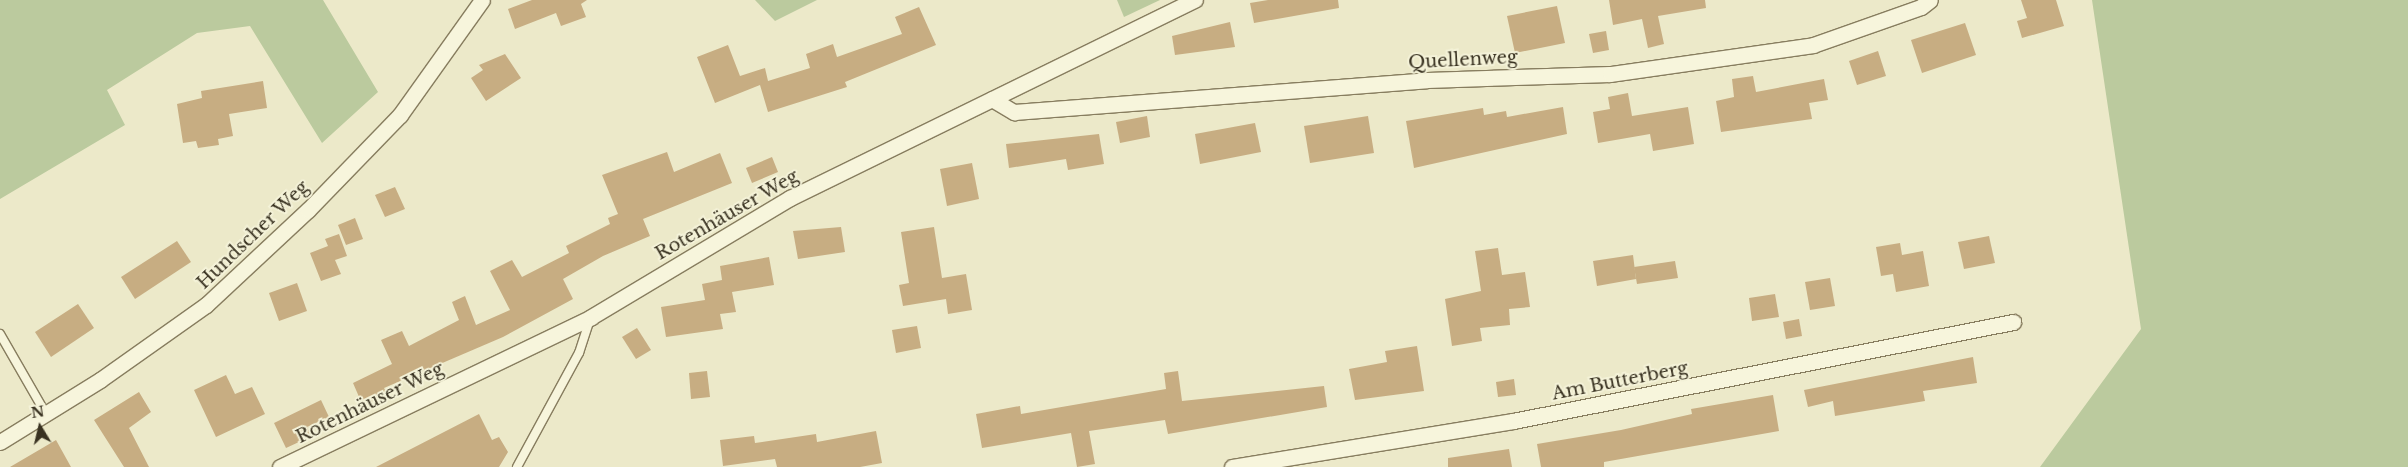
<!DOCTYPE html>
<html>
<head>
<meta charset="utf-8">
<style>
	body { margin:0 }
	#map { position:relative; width:2408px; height:467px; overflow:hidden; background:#ece9c9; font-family:"Libre Baskerville",serif }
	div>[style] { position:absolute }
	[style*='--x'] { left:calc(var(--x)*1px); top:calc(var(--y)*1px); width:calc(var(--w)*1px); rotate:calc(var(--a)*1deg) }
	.green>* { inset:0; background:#bbca9e }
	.building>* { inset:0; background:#c7ad82 }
	.roads { filter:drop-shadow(1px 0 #877d5f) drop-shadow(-1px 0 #877d5f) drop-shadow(0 1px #877d5f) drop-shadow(0 -1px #877d5f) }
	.service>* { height:8px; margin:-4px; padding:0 4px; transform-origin:4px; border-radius:4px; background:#f7f5dc }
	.minor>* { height:15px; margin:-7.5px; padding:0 7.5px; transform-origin:7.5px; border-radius:7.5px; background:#f7f5dc }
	span { translate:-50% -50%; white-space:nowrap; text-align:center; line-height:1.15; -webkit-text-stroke:4px #f4f2d8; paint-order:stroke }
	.street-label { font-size:18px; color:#393221 }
	.north { position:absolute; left:15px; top:402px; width:50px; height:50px; -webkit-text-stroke:4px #f4f2d8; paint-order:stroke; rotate:351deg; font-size:14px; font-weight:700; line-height:20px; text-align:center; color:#393221 }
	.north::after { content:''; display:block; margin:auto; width:18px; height:22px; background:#393221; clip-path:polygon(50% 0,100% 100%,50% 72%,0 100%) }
</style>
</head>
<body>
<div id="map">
	<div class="green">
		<i style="clip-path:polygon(0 0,323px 0,378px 92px,322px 143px,250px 26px,197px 33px,107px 90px,125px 125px,0 199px)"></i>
		<i style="clip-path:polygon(755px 0,817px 0,775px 21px)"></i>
		<i style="clip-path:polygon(1117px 0,1160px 0,1124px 17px)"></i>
		<i style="clip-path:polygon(2092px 0,2408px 0,2408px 467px,2040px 467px,2141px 329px)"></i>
	</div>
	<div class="building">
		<i style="clip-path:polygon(532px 0,587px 0,581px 4px,586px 17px,561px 26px,556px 13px,515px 29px,508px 9px)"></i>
		<i style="clip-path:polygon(1268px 0,1338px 0,1339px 8px,1254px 23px,1250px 3px)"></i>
		<i style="clip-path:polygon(1609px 0,1705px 0,1706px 8px,1658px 16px,1664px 44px,1648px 48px,1642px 19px,1613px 25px)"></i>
		<i style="clip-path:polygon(2021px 0,2056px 0,2064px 26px,2022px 38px,2017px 21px,2027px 18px)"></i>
		<i style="clip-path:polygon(1557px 6px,1565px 43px,1515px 53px,1507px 16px)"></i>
		<i style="clip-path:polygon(919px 7px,936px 45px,845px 82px,847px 87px,768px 112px,760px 85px,715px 103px,697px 57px,728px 45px,740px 76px,765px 68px,768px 81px,810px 68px,806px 54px,833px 44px,837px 57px,902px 34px,895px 17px)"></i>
		<i style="clip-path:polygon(1230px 22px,1235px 47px,1175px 55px,1172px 36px)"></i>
		<i style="clip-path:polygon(1965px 23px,1976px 55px,1922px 73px,1911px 40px)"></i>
		<i style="clip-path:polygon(1606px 31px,1609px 50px,1593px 53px,1589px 34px)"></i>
		<i style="clip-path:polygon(1878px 51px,1886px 76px,1857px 85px,1849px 61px)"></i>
		<i style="clip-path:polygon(505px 54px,521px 78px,486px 101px,471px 78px,483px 70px,479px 65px)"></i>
		<i style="clip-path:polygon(1753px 76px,1756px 92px,1824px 79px,1828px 100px,1809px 103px,1812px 119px,1721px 132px,1716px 101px,1734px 97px,1732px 79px)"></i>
		<i style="clip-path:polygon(263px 81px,267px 108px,229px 114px,233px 136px,218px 139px,219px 145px,198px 148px,196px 141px,183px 143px,177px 104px,202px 98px,201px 91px)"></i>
		<i style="clip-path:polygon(1628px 93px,1632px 116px,1688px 107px,1694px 144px,1653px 151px,1650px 134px,1598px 143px,1593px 112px,1610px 109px,1608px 97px)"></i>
		<i style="clip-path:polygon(1563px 107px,1567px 134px,1414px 168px,1406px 121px,1483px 108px,1484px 115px,1506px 111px,1507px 117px)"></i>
		<i style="clip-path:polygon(1147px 116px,1150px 137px,1120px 143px,1116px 122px)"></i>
		<i style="clip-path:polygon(1368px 116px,1374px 153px,1310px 163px,1304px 126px)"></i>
		<i style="clip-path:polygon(1255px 123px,1261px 152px,1200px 164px,1195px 134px)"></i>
		<i style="clip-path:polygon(1099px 134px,1104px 164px,1068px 170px,1066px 159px,1009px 168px,1006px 144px)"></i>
		<i style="clip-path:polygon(667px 152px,674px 172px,720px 153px,732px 183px,643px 219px,650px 236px,603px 256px,563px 279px,573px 299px,503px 337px,384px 388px,387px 394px,363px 406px,353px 383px,392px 364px,381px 340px,402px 331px,409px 346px,459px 320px,452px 302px,465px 296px,476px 325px,510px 310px,490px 271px,512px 260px,522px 277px,569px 253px,566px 246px,610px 224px,608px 218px,618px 214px,602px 175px)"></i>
		<i style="clip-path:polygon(772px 157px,778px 172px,752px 183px,746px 168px)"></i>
		<i style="clip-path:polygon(972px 163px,979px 199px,947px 206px,940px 169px)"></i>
		<i style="clip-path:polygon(395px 187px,405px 209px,385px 217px,375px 195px)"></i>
		<i style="clip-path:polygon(355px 218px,363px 239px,346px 245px,338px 225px)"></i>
		<i style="clip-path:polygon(841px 227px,845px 252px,798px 259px,793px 231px)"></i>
		<i style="clip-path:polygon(934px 227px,942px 278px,966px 274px,972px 310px,948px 314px,946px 299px,903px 306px,899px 285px,909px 283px,901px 232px)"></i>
		<i style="clip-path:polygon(339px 234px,347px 256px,335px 260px,341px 274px,321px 281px,310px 253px,328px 246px,325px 239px)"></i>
		<i style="clip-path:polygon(1989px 236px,1995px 263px,1964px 269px,1958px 242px)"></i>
		<i style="clip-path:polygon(177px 241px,191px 262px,135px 299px,121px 277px)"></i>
		<i style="clip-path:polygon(1900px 243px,1902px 255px,1923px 251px,1929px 286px,1896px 292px,1893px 274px,1881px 276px,1876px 247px)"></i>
		<i style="clip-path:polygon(1498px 248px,1502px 275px,1525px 272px,1530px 307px,1509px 309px,1510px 325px,1480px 328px,1482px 341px,1452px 346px,1445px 299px,1481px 291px,1475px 251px)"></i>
		<i style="clip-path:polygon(1633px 255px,1636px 279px,1597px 286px,1593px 261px)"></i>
		<i style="clip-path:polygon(769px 257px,774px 285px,732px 292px,736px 312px,720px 314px,723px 329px,666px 337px,661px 307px,705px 300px,702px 284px,722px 280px,720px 266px)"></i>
		<i style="clip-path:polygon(1675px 261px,1678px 278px,1637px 284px,1634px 267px)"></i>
		<i style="clip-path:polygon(1830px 278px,1835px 306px,1810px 310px,1805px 282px)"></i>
		<i style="clip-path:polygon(297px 283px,307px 311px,279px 321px,269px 293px)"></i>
		<i style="clip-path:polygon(1775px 294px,1779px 317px,1752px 321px,1749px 298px)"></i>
		<i style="clip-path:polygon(78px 304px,94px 328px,51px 357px,35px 332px)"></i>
		<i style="clip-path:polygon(1799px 319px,1802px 336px,1786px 339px,1783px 322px)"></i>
		<i style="clip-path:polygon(917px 326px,921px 348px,896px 353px,892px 330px)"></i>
		<i style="clip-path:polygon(637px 328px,651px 350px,636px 359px,622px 337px)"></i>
		<i style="clip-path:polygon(1417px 346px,1424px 391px,1355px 400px,1349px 369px,1387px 362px,1385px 351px)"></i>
		<i style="clip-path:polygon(1973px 357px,1977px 383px,1923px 391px,1925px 401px,1835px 416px,1833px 401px,1808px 407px,1804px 390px)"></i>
		<i style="clip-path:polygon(707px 371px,710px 397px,691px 399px,689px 373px)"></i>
		<i style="clip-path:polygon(1178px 371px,1182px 401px,1324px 386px,1327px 407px,1168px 434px,1165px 420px,1089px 431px,1095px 464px,1077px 467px,1071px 433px,982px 448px,976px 414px,1020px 406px,1021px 414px,1166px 389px,1164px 373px)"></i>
		<i style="clip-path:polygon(226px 375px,235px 394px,252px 387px,265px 414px,216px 437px,194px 390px)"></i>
		<i style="clip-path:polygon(1514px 379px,1516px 395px,1498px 397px,1496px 382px)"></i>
		<i style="clip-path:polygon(139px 392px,151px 412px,129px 428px,149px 467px,124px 467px,94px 420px)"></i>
		<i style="clip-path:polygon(1773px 395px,1779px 431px,1604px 462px,1604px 467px,1541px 467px,1537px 444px,1621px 430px,1692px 414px,1691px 409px)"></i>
		<i style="clip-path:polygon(321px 400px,329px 417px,307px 427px,312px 436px,286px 448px,274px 423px)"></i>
		<i style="clip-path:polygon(479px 414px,492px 440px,499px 437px,508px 452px,499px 467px,376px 467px)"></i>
		<i style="clip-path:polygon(876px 431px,882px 463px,860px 467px,777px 467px,775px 459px,723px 466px,720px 440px,754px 436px,755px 443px,816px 434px,817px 442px)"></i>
		<i style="clip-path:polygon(56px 440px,71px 467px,10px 467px,39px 450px)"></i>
		<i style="clip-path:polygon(1509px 449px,1512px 467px,1448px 467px,1448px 458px)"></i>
	</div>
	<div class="roads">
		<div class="service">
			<i style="--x:0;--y:334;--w:92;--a:60.1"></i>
			<i style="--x:517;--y:467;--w:130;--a:-61.5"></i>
			<i style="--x:579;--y:353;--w:36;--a:-72"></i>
		</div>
		<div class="minor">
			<i style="--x:992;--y:99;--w:26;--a:31"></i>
			<i style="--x:1014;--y:112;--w:414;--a:-4.4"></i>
			<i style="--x:1427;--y:80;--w:183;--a:-1.9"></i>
			<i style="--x:1610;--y:74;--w:205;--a:-8.1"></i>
			<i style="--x:1813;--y:45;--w:114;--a:-19.4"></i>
			<i style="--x:1921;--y:7;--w:11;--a:-38"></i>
			<i style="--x:0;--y:442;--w:118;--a:-31.8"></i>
			<i style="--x:100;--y:380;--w:130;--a:-35.3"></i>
			<i style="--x:206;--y:305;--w:139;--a:-43"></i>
			<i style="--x:308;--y:210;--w:132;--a:-45.9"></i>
			<i style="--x:400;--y:115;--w:141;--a:-54.5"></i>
			<i style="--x:280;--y:467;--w:345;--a:-25.7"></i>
			<i style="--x:591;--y:317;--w:232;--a:-30.9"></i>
			<i style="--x:790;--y:198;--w:451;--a:-26.1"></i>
			<i style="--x:1232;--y:467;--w:285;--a:-9.3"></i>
			<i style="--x:1513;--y:421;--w:510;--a:-11.2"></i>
		</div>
	</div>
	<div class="street-label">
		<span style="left:1463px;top:60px;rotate:-3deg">Quellenweg</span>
		<span style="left:727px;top:215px;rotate:-30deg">Rotenhäuser Weg</span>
		<span style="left:253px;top:235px;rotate:-44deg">Hundscher Weg</span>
		<span style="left:1620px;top:381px;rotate:-11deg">Am Butterberg</span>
		<span style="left:370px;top:403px;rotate:-26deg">Rotenhäuser Weg</span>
	</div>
	<div class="north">N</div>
</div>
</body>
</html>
